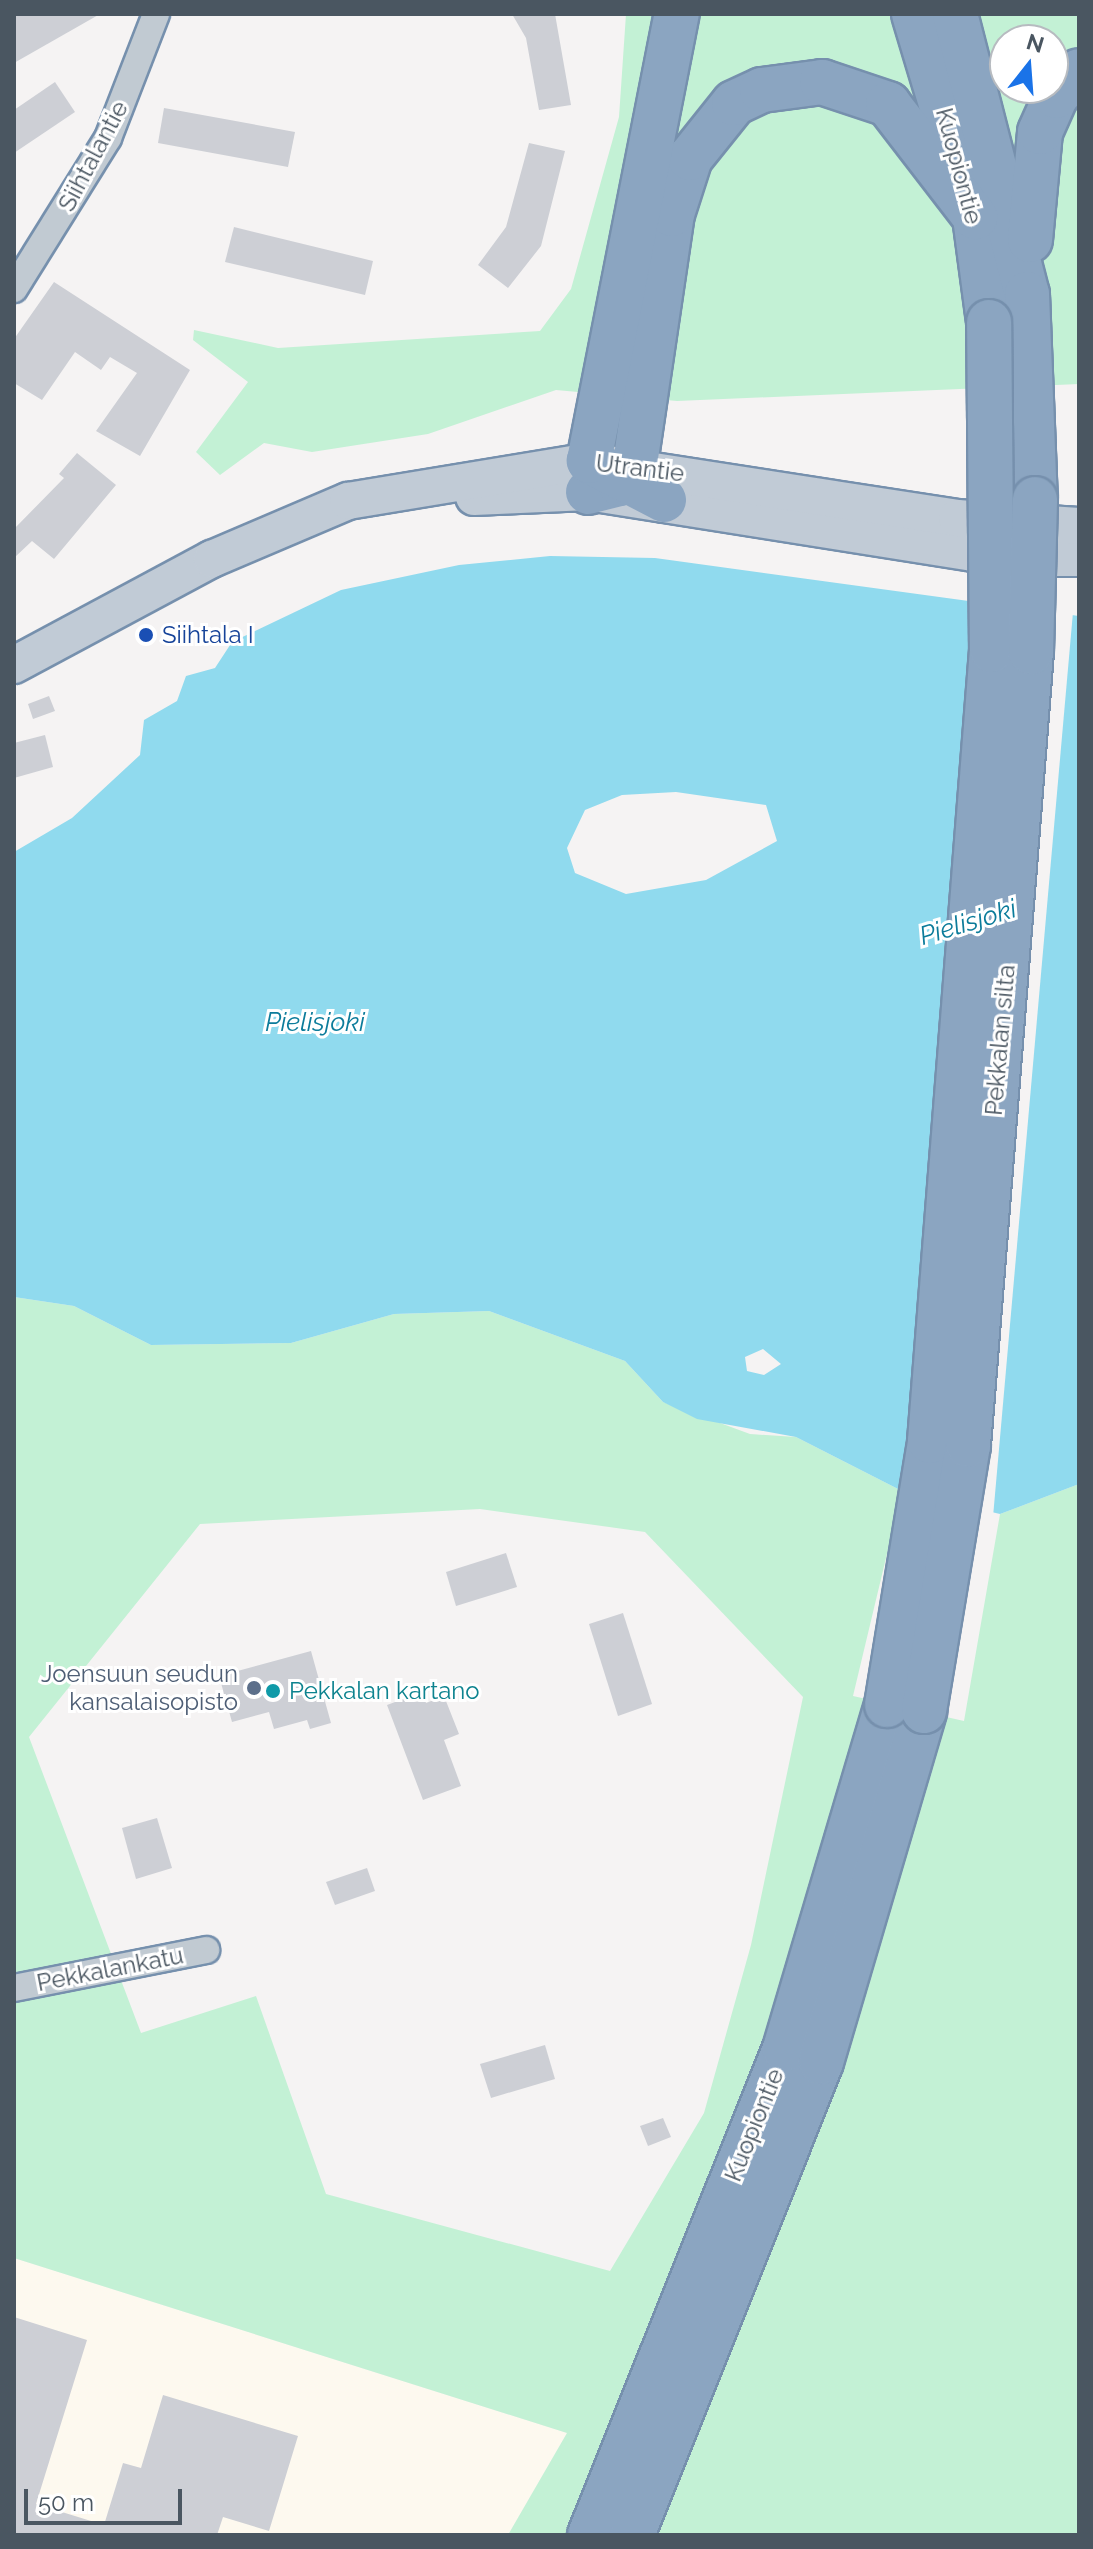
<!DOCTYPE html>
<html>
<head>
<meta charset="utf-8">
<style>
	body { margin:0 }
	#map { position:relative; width:1093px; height:2549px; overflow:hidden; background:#f5f3f3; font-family:Raleway,sans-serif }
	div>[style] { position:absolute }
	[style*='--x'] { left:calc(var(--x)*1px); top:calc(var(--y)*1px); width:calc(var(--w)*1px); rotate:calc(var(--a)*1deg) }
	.commercial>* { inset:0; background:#fdf9ef }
	.green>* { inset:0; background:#c3f1d5 }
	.water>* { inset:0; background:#90daee }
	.pier>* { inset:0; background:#f5f3f3 }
	.building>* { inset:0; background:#cdcfd5 }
	.roads { filter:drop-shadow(2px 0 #7690ad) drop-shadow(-2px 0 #7690ad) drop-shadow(0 2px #7690ad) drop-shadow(0 -2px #7690ad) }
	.minor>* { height:26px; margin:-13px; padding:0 13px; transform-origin:13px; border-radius:13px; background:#c1cad2 }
	.secondary>* { height:36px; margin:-18px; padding:0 18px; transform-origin:18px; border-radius:18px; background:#c1cbd6 }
	.motorway>* { height:44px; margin:-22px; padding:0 22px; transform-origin:22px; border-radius:22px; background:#8ba5c1 }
	.bridges { filter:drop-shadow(2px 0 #7690ad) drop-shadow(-2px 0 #7690ad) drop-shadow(0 2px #7690ad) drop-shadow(0 -2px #7690ad) }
	.motorway-bridge>* { height:44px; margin:-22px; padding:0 22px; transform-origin:22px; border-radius:22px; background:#8ba5c1 }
	.dots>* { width:22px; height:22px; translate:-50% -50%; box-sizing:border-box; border:4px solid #fff; border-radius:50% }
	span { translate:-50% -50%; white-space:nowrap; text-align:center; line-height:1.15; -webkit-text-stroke:6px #fff; paint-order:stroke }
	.street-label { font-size:24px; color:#4a5661 }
	.transit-label { font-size:24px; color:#164399 }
	.left { translate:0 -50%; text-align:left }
	.service-label { font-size:24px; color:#4e5e75 }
	.right { translate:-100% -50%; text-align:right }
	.culture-label { font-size:24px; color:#0d838f }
	.water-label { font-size:26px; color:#0c7c9b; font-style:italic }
	.frame { position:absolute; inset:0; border:16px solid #4a5661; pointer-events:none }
	.north { position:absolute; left:989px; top:24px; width:80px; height:80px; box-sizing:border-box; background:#fff; border:2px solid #b7bbc0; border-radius:50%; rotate:17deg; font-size:22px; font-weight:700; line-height:32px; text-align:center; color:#4a5661 }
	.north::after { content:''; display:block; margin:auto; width:28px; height:36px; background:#1a73e8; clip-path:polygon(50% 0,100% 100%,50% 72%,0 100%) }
	.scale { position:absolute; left:24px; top:2489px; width:158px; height:36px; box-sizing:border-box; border:4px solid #4a5661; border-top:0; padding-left:10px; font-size:24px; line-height:28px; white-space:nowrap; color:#4a5661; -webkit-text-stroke:6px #fff; paint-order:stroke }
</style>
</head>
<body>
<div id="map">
	<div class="commercial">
		<i style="clip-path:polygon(14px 2258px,567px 2433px,508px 2535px,14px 2535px)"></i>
	</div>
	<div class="green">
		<i style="clip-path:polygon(evenodd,626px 14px,1079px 14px,1079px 384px,677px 401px,556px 390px,428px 434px,312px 452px,264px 443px,220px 475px,196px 452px,248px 382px,193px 340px,194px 330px,278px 348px,540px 331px,571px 289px,619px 117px,626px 14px,1005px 40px,1053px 40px,1053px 88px,1005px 88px,1005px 40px)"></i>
		<i style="clip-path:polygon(evenodd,14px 1297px,74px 1306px,151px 1345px,291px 1343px,394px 1314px,489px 1311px,625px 1361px,663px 1402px,750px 1434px,796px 1437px,902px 1491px,853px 1696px,964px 1721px,1000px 1514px,1079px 1484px,1079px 2535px,508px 2535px,567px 2433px,14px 2258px,14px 1297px,480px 1509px,645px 1532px,803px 1697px,751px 1945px,704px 2113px,610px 2271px,326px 2194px,256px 1996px,141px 2033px,29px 1737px,200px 1524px,480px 1509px)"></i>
	</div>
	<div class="water">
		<i style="clip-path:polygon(evenodd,550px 556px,655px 558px,1079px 616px,1079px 1484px,1000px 1514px,902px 1491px,796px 1437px,697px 1419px,663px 1402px,625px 1361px,489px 1311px,394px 1314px,291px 1343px,151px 1345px,74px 1306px,14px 1297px,14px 852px,72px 818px,140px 755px,144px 720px,177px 701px,186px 676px,215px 668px,232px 642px,341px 590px,459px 565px,550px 556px,676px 792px,766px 805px,777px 841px,706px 880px,626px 894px,575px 873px,567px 848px,585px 810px,622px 795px,676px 792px,550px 556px,763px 1349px,781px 1364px,764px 1375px,747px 1371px,745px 1357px,763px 1349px)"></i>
	</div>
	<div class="pier">
		<i style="clip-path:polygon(1021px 607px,1073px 612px,993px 1517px,962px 1513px)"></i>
	</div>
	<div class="building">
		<i style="clip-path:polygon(14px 14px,100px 14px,14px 63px)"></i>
		<i style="clip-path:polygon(512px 14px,555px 14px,571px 105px,539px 110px,526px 38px)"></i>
		<i style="clip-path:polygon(55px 82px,75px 112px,14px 153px,14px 110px)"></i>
		<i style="clip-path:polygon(164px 108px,295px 132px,288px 167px,158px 143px)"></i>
		<i style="clip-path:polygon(529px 143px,565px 151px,541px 246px,508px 288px,478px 265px,506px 227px)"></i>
		<i style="clip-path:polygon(234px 227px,373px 261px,365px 295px,225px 262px)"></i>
		<i style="clip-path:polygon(54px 282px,190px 370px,140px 456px,96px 431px,137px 373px,110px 357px,101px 370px,75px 352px,42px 400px,14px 383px,14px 339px)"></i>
		<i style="clip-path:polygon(77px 453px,116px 485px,54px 559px,32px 541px,14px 558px,14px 529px,64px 478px,59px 474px)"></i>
		<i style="clip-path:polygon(49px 696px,55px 711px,33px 719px,28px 704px)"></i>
		<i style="clip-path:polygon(45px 735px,53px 767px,14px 778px,14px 743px)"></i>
		<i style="clip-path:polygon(506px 1553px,517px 1587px,456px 1606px,446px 1572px)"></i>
		<i style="clip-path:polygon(623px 1613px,652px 1704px,618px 1716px,589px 1624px)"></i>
		<i style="clip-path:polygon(311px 1651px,331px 1723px,310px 1729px,307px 1720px,274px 1729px,269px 1712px,232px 1722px,219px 1676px)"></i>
		<i style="clip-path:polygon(422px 1692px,426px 1703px,444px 1696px,459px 1734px,444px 1740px,461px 1786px,423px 1800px,387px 1705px)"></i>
		<i style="clip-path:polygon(157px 1818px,172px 1868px,136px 1879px,122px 1828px)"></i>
		<i style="clip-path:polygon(367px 1868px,375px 1891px,335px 1905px,326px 1882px)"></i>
		<i style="clip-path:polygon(545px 2045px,555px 2079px,491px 2098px,480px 2064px)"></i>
		<i style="clip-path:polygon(663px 2118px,671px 2137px,648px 2146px,640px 2126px)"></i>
		<i style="clip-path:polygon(14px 2317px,87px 2340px,36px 2504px,104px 2525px,123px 2463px,141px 2468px,163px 2395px,298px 2436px,269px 2531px,223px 2517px,217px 2535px,14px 2535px)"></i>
	</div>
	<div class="roads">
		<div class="minor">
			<i style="--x:14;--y:289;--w:178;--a:-58.1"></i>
			<i style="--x:108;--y:138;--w:133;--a:-68.8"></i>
			<i style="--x:14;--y:1988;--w:196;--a:-11.2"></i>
		</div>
		<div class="secondary">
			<i style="--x:474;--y:497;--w:114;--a:-2.5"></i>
			<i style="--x:588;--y:492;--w:424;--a:9"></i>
			<i style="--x:1007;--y:558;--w:72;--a:0"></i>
			<i style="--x:14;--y:665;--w:225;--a:-28.2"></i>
			<i style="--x:212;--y:559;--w:148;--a:-23.1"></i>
			<i style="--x:348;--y:501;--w:244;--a:-9.4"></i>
			<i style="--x:589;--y:461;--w:372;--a:8.8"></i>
			<i style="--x:957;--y:518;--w:122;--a:3.8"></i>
		</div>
		<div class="motorway">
			<i style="--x:914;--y:14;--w:212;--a:73.3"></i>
			<i style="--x:975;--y:217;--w:106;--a:82.4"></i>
			<i style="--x:955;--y:14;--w:289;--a:75.6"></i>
			<i style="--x:1027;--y:294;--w:205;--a:87.8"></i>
			<i style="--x:1030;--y:240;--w:108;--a:-84.7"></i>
			<i style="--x:1040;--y:132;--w:39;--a:-66"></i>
			<i style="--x:1056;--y:96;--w:34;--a:-47"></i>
			<i style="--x:588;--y:492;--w:33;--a:-14"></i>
			<i style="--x:620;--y:484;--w:25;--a:-53"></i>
			<i style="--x:635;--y:464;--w:253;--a:-81.6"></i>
			<i style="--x:672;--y:214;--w:59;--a:-72.2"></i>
			<i style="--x:690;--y:158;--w:70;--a:-51.3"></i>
			<i style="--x:734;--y:103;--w:31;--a:-25"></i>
			<i style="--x:762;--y:90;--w:61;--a:-7.6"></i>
			<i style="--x:822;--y:82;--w:70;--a:18.4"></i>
			<i style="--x:888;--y:104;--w:143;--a:52.4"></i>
			<i style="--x:664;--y:500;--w:85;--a:-152.5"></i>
			<i style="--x:589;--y:461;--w:456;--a:-78.9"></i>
			<i style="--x:590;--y:2535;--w:524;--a:-68.14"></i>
			<i style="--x:785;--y:2049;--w:359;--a:-73.5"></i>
			<i style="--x:632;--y:2535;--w:509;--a:-68.22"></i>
			<i style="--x:821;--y:2062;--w:366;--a:-73.6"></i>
		</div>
	</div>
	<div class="bridges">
		<div class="motorway-bridge">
			<i style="--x:887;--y:1705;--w:267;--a:-80.7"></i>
			<i style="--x:930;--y:1441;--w:793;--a:-85.52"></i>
			<i style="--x:992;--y:650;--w:328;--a:-90.5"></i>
			<i style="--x:924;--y:1711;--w:270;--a:-80.6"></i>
			<i style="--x:968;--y:1445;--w:795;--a:-85.46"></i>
			<i style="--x:1031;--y:652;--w:153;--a:-88.5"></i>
		</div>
	</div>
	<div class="dots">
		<i style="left:146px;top:635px;background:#1a4fb4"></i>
		<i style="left:254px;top:1688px;background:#5c6f8a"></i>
		<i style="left:273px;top:1691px;background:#0f9aa8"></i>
	</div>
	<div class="street-label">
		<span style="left:93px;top:156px;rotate:-62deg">Siihtalantie</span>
		<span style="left:959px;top:166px;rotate:75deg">Kuopiontie</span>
		<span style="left:640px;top:468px;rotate:7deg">Utrantie</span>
		<span style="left:1000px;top:1040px;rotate:-85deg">Pekkalan silta</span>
		<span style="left:110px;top:1969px;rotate:-11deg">Pekkalankatu</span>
		<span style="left:754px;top:2125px;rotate:-68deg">Kuopiontie</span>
	</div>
	<div class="transit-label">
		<span class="left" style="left:162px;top:635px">Siihtala I</span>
	</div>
	<div class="service-label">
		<span class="right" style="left:238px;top:1688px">Joensuun seudun<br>kansalaisopisto</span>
	</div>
	<div class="culture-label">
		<span class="left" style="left:289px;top:1691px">Pekkalan kartano</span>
	</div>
	<div class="water-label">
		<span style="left:968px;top:923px;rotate:-17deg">Pielisjoki</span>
		<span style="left:315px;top:1023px">Pielisjoki</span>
	</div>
	<div class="frame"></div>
	<div class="north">N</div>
	<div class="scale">50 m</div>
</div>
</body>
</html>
